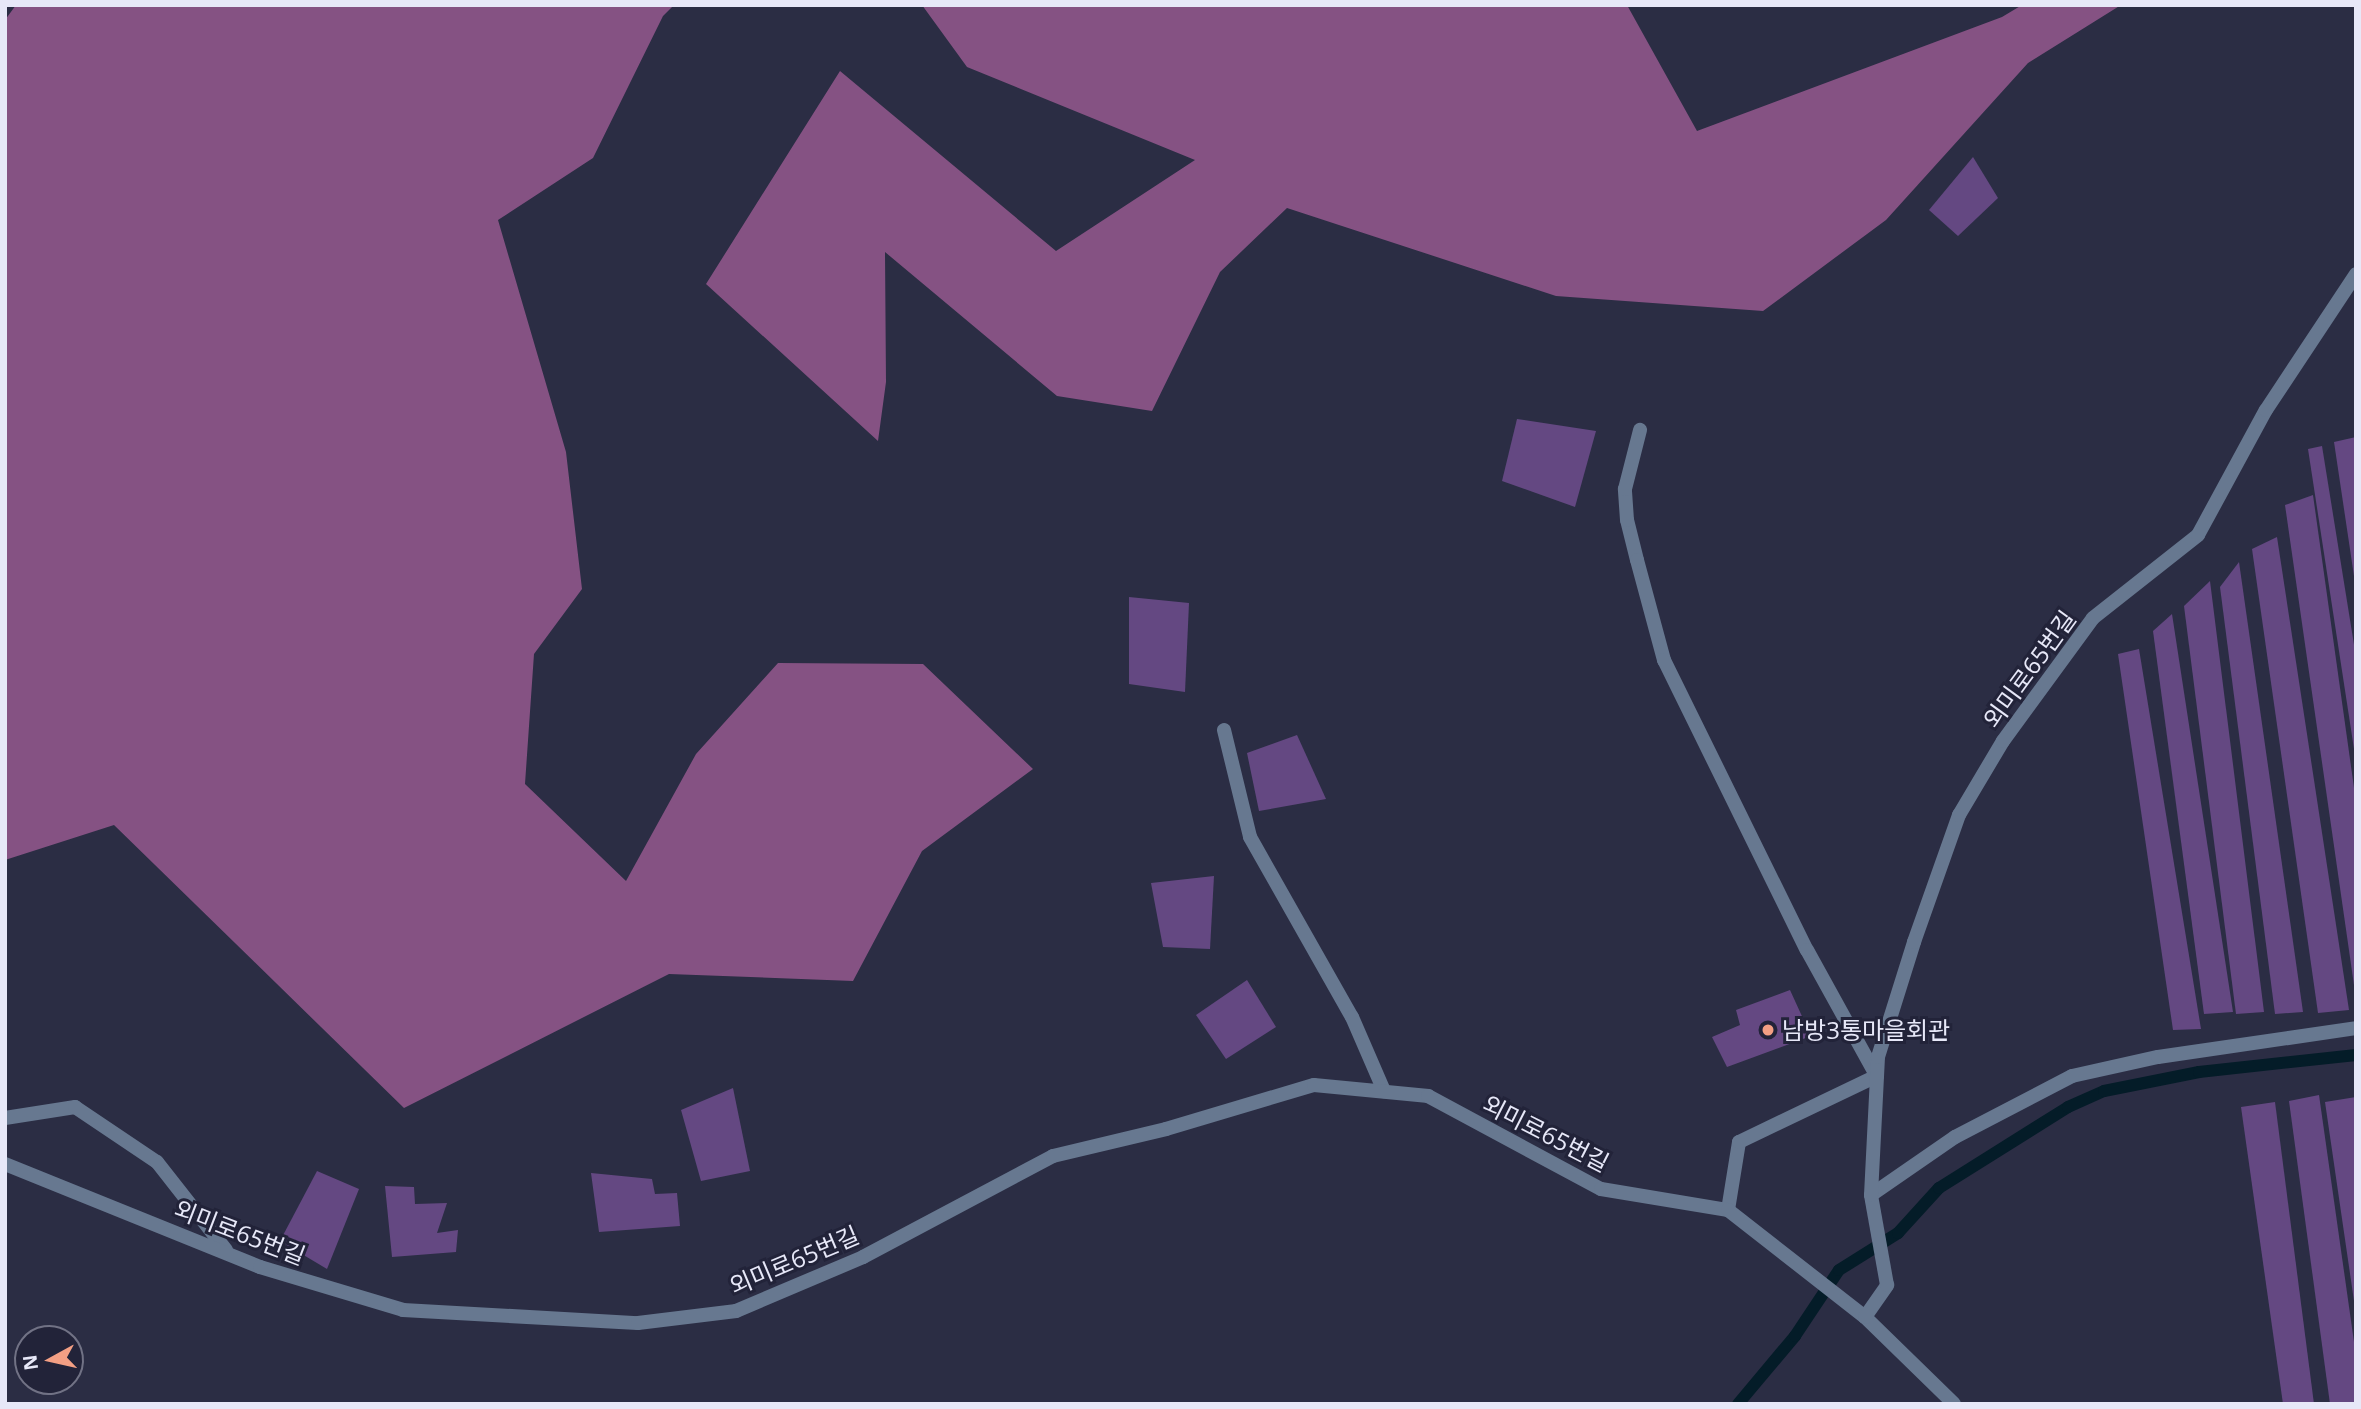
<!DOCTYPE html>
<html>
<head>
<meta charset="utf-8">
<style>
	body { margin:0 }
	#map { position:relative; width:2361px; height:1409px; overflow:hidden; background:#2b2d44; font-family:"Open Sans","Noto Sans KR",sans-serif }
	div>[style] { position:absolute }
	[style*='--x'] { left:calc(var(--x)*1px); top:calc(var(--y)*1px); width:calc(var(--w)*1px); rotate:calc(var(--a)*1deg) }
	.forest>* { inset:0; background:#855283 }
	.stream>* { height:12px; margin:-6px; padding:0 6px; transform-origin:6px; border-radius:6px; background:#041c28 }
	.building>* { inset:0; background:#644882 }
	.lane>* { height:14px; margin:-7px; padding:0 7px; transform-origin:7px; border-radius:7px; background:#677890 }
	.street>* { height:14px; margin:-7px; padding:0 7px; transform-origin:7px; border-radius:7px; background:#677890 }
	.dots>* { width:19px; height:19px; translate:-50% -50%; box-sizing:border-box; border:4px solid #222339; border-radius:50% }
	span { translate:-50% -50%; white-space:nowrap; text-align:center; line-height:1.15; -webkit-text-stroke:6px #222339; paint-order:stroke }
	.street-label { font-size:24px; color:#e7e8f8 }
	.poi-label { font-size:24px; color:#e7e8f8 }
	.left { translate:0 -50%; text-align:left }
	.frame { position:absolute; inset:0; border:7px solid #e7e8f8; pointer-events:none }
	.north { position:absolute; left:14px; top:1325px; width:70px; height:70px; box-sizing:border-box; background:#222339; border:2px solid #717285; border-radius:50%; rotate:262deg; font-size:19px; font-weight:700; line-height:28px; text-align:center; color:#e7e8f8 }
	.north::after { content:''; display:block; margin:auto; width:24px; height:32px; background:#f39f84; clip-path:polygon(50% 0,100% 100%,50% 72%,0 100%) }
</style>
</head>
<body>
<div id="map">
	<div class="forest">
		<i style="clip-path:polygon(16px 5px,674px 5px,663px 16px,593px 158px,498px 220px,566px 452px,582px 589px,534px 654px,525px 784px,626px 881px,696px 754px,778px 663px,923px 664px,1033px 769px,922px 851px,853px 981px,669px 974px,404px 1108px,114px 825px,5px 860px,5px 20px)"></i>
		<i style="clip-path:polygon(922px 5px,1627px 5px,1697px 131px,2002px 17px,2022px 5px,2121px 5px,2028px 63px,1886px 220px,1763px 311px,1556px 296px,1287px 208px,1220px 272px,1152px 411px,1057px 396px,885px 252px,886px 382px,878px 441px,706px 284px,840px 71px,1056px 251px,1195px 160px,967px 67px)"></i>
	</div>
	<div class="stream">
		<i style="--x:1738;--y:1404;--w:89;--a:-50"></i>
		<i style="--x:1795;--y:1336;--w:79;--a:-56.3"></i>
		<i style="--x:1839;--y:1270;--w:70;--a:-32.1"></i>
		<i style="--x:1898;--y:1233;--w:61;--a:-47.7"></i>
		<i style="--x:1939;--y:1188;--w:152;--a:-32.1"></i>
		<i style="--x:2068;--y:1107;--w:39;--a:-24"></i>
		<i style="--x:2104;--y:1091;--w:97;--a:-11.3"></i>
		<i style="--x:2199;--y:1072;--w:158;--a:-6.2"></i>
	</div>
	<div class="building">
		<i style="clip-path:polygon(1973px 157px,1998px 198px,1958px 236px,1929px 210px)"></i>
		<i style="clip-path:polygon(1517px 419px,1596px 431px,1575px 507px,1502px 481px)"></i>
		<i style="clip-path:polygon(2356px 437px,2356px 576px,2354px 576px,2334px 442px)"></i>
		<i style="clip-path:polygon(2322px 446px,2356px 657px,2356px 762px,2308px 449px)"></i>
		<i style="clip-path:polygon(2313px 495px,2356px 802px,2356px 999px,2285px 505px)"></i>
		<i style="clip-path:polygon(2277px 537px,2349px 1010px,2318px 1013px,2252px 549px)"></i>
		<i style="clip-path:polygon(2239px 562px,2303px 1012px,2275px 1014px,2220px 587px)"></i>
		<i style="clip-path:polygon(2210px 581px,2264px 1012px,2236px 1014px,2184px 606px)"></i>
		<i style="clip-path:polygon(1129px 597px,1189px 603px,1185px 692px,1129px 684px)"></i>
		<i style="clip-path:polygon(2172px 614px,2233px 1012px,2204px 1014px,2153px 631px)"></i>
		<i style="clip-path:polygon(2139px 649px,2201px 1029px,2173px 1030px,2118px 654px)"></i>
		<i style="clip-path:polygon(1297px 735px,1326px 799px,1259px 811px,1247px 753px)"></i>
		<i style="clip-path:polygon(1214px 876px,1210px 949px,1163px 947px,1151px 883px)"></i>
		<i style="clip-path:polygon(1247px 980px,1276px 1027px,1226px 1059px,1196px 1015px)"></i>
		<i style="clip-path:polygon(1790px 990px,1811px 1036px,1727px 1067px,1712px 1037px,1740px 1025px,1736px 1010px)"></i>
		<i style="clip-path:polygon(733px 1088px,750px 1171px,701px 1181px,681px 1110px)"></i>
		<i style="clip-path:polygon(2319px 1095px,2356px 1356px,2356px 1404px,2330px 1404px,2289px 1101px)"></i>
		<i style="clip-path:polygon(2356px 1097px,2356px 1301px,2354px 1301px,2325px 1102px)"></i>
		<i style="clip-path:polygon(2275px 1102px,2314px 1404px,2283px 1404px,2241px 1107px)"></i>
		<i style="clip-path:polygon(317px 1171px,359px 1189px,327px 1269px,280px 1241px)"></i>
		<i style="clip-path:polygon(591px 1173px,652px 1179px,655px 1194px,677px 1193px,680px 1226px,599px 1232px)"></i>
		<i style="clip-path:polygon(385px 1186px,414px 1187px,415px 1204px,447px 1203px,437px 1233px,458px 1230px,456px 1252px,392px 1257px)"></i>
	</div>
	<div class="lane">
		<i style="--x:1637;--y:560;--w:41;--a:-104"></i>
		<i style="--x:1627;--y:520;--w:31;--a:-94"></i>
		<i style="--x:1625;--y:489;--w:61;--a:-75.7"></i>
		<i style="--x:1728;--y:1210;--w:69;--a:-80.8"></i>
		<i style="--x:1739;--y:1142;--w:153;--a:-25.6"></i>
	</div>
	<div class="street">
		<i style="--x:1637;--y:560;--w:104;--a:74.9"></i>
		<i style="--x:1664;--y:660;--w:323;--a:63.8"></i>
		<i style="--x:1807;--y:950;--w:143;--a:61.1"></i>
		<i style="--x:1224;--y:730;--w:110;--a:76.3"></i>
		<i style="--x:1250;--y:837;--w:207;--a:60.5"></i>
		<i style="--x:1352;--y:1017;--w:81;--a:66.6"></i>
		<i style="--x:5;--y:1118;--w:71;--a:-8.9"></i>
		<i style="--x:75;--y:1107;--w:99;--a:33.9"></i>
		<i style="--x:157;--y:1162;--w:112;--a:51.9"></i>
		<i style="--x:5;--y:1164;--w:275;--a:22"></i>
		<i style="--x:260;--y:1267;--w:149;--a:16.7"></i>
		<i style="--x:403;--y:1310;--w:235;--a:3.2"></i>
		<i style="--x:638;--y:1323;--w:99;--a:-7"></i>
		<i style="--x:736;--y:1311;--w:138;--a:-23"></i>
		<i style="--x:863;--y:1257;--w:215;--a:-28"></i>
		<i style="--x:1053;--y:1156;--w:116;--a:-13.4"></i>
		<i style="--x:1166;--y:1129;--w:154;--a:-16.6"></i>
		<i style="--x:1314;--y:1085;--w:115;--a:5.5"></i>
		<i style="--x:1428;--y:1096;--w:196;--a:28.3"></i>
		<i style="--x:1601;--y:1189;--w:129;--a:9.4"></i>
		<i style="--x:1728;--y:1210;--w:174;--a:38"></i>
		<i style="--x:1865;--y:1317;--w:124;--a:44.3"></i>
		<i style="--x:1871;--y:1195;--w:102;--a:-34.6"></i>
		<i style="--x:1955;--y:1137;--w:132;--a:-27.5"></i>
		<i style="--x:2072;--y:1076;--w:88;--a:-12.5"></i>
		<i style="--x:2158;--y:1057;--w:200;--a:-8.3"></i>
		<i style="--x:1865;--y:1317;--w:39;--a:-55"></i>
		<i style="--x:1887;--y:1285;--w:91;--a:-100.1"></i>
		<i style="--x:1871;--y:1195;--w:138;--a:-87.1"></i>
		<i style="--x:1878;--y:1057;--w:121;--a:-72.6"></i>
		<i style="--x:1914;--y:942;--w:135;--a:-70.5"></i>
		<i style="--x:1959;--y:815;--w:86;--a:-59.3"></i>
		<i style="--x:2003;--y:741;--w:152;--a:-53.8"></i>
		<i style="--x:2093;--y:618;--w:134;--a:-38.3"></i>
		<i style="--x:2198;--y:535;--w:142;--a:-61.5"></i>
		<i style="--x:2266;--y:410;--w:163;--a:-56.5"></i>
	</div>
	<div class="dots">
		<i style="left:1768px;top:1030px;background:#f39f84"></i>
	</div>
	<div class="street-label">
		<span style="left:2029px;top:669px;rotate:-54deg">외미로65번길</span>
		<span style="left:1546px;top:1133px;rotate:27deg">외미로65번길</span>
		<span style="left:240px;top:1232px;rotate:21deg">외미로65번길</span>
		<span style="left:794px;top:1260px;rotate:-23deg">외미로65번길</span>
	</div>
	<div class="poi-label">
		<span class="left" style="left:1782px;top:1030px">남방3통마을회관</span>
	</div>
	<div class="frame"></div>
	<div class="north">N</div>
</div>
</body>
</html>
